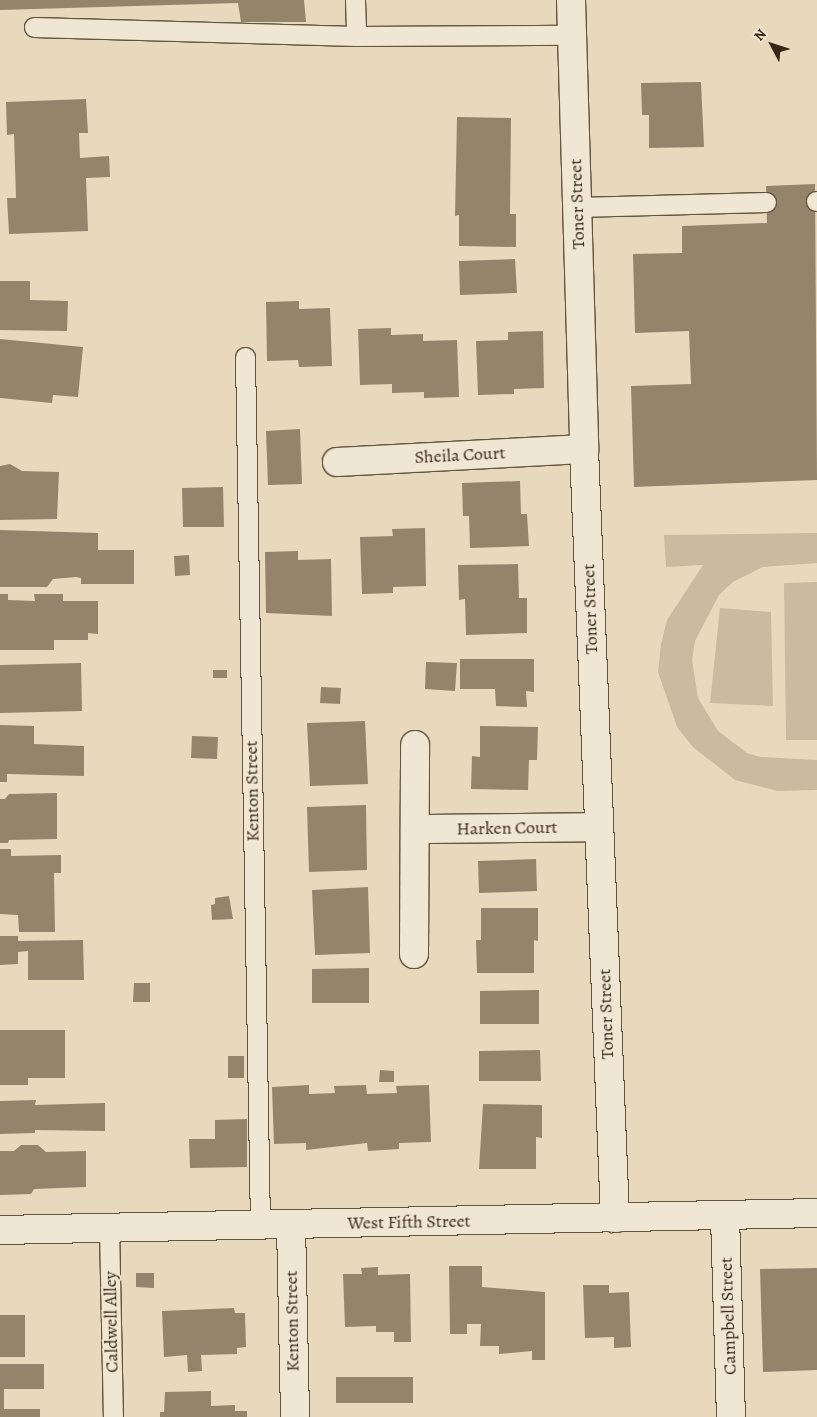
<!DOCTYPE html>
<html>
<head>
<meta charset="utf-8">
<style>
	body { margin:0 }
	#map { position:relative; width:817px; height:1417px; overflow:hidden; background:#e8d9bd; font-family:Alegreya,serif }
	div>[style] { position:absolute }
	[style*='--x'] { left:calc(var(--x)*1px); top:calc(var(--y)*1px); width:calc(var(--w)*1px); rotate:calc(var(--a)*1deg) }
	.green>* { inset:0; background:#cabba0 }
	.building>* { inset:0; background:#94846c }
	.roads { filter:drop-shadow(1px 0 #65543f) drop-shadow(-1px 0 #65543f) drop-shadow(0 1px #65543f) drop-shadow(0 -1px #65543f) }
	.lane>* { height:19px; margin:-9.5px; padding:0 9.5px; transform-origin:9.5px; border-radius:9.5px; background:#f0e6d4 }
	.street>* { height:28px; margin:-14px; padding:0 14px; transform-origin:14px; border-radius:14px; background:#f0e6d4 }
	span { translate:-50% -50%; white-space:nowrap; text-align:center; line-height:1.15; -webkit-text-stroke:4px #f0e6d4; paint-order:stroke }
	.street-label { font-size:18px; color:#392715 }
	.north { position:absolute; left:747px; top:20px; width:50px; height:50px; -webkit-text-stroke:4px #f0e6d4; paint-order:stroke; rotate:310deg; font-size:14px; font-weight:700; line-height:20px; text-align:center; color:#392715 }
	.north::after { content:''; display:block; margin:auto; width:18px; height:22px; background:#392715; clip-path:polygon(50% 0,100% 100%,50% 72%,0 100%) }
</style>
</head>
<body>
<div id="map">
	<div class="green">
		<i style="clip-path:polygon(817px 533px,817px 563px,763px 567px,733px 582px,719px 595px,695px 641px,692px 660px,698px 698px,718px 731px,747px 753px,760px 757px,817px 760px,817px 790px,777px 791px,735px 780px,693px 747px,677px 727px,658px 672px,661px 644px,667px 620px,703px 565px,666px 567px,664px 535px)"></i>
		<i style="clip-path:polygon(817px 582px,817px 740px,786px 740px,784px 583px)"></i>
		<i style="clip-path:polygon(720px 608px,771px 612px,773px 706px,710px 703px)"></i>
	</div>
	<div class="building">
		<i style="clip-path:polygon(0 0,304px 0,306px 22px,241px 22px,238px 3px,0 10px)"></i>
		<i style="clip-path:polygon(701px 82px,704px 147px,649px 148px,649px 115px,642px 115px,641px 83px)"></i>
		<i style="clip-path:polygon(86px 99px,88px 133px,79px 133px,80px 158px,109px 156px,110px 177px,86px 178px,88px 231px,9px 234px,7px 198px,16px 198px,14px 134px,7px 135px,6px 102px)"></i>
		<i style="clip-path:polygon(457px 117px,511px 118px,510px 214px,516px 214px,516px 247px,459px 246px,459px 215px,455px 216px)"></i>
		<i style="clip-path:polygon(815px 184px,817px 480px,634px 487px,631px 386px,691px 384px,689px 331px,635px 333px,633px 254px,682px 253px,682px 226px,767px 223px,766px 186px)"></i>
		<i style="clip-path:polygon(515px 259px,517px 293px,460px 295px,459px 261px)"></i>
		<i style="clip-path:polygon(0 281px,30px 281px,30px 300px,68px 301px,67px 331px,0 330px)"></i>
		<i style="clip-path:polygon(299px 301px,299px 309px,330px 308px,332px 366px,299px 367px,298px 360px,267px 361px,266px 302px)"></i>
		<i style="clip-path:polygon(391px 328px,391px 335px,423px 334px,423px 341px,457px 340px,459px 397px,424px 398px,424px 392px,392px 393px,392px 384px,360px 385px,358px 329px)"></i>
		<i style="clip-path:polygon(543px 331px,544px 388px,514px 389px,514px 394px,478px 395px,476px 341px,508px 340px,508px 332px)"></i>
		<i style="clip-path:polygon(0 339px,83px 347px,78px 397px,53px 395px,52px 403px,0 398px)"></i>
		<i style="clip-path:polygon(300px 429px,302px 484px,268px 485px,266px 431px)"></i>
		<i style="clip-path:polygon(10px 464px,22px 471px,59px 472px,57px 519px,0 520px,0 466px)"></i>
		<i style="clip-path:polygon(520px 481px,521px 514px,527px 514px,529px 546px,470px 548px,469px 516px,463px 516px,462px 483px)"></i>
		<i style="clip-path:polygon(223px 487px,224px 527px,183px 527px,182px 488px)"></i>
		<i style="clip-path:polygon(425px 528px,426px 586px,393px 587px,393px 593px,362px 594px,360px 537px,393px 536px,392px 529px)"></i>
		<i style="clip-path:polygon(0 530px,98px 533px,98px 550px,134px 550px,134px 584px,81px 584px,81px 578px,76px 577px,53px 579px,47px 587px,0 587px)"></i>
		<i style="clip-path:polygon(298px 551px,298px 560px,331px 559px,332px 616px,266px 613px,265px 552px)"></i>
		<i style="clip-path:polygon(189px 555px,190px 575px,175px 576px,174px 556px)"></i>
		<i style="clip-path:polygon(518px 564px,519px 598px,527px 598px,527px 633px,466px 635px,465px 599px,459px 600px,458px 565px)"></i>
		<i style="clip-path:polygon(0 594px,8px 594px,8px 600px,35px 601px,34px 594px,63px 594px,63px 601px,98px 601px,98px 634px,88px 633px,88px 640px,54px 640px,54px 650px,0 650px)"></i>
		<i style="clip-path:polygon(460px 659px,534px 659px,534px 692px,526px 691px,527px 707px,496px 706px,495px 689px,460px 689px)"></i>
		<i style="clip-path:polygon(426px 662px,457px 663px,455px 691px,425px 689px)"></i>
		<i style="clip-path:polygon(81px 663px,82px 711px,0 713px,0 665px)"></i>
		<i style="clip-path:polygon(213px 670px,227px 670px,227px 678px,213px 678px)"></i>
		<i style="clip-path:polygon(321px 687px,341px 688px,340px 704px,320px 703px)"></i>
		<i style="clip-path:polygon(365px 721px,368px 784px,310px 786px,307px 723px)"></i>
		<i style="clip-path:polygon(0 725px,34px 726px,34px 744px,84px 746px,84px 776px,7px 774px,7px 782px,0 782px)"></i>
		<i style="clip-path:polygon(480px 726px,538px 727px,537px 760px,529px 760px,528px 790px,471px 789px,472px 756px,480px 757px)"></i>
		<i style="clip-path:polygon(192px 736px,218px 737px,217px 759px,191px 758px)"></i>
		<i style="clip-path:polygon(57px 793px,57px 839px,9px 840px,8px 843px,0 843px,0 799px,5px 799px,9px 794px)"></i>
		<i style="clip-path:polygon(366px 805px,367px 870px,309px 872px,307px 807px)"></i>
		<i style="clip-path:polygon(0 849px,11px 849px,11px 856px,61px 855px,61px 873px,54px 873px,55px 932px,19px 932px,18px 915px,0 914px)"></i>
		<i style="clip-path:polygon(536px 859px,537px 891px,479px 893px,478px 861px)"></i>
		<i style="clip-path:polygon(368px 887px,370px 953px,315px 955px,312px 890px)"></i>
		<i style="clip-path:polygon(229px 896px,233px 919px,212px 920px,211px 905px,215px 904px,215px 898px)"></i>
		<i style="clip-path:polygon(481px 908px,538px 908px,538px 941px,534px 940px,534px 973px,477px 973px,476px 940px,481px 940px)"></i>
		<i style="clip-path:polygon(0 936px,18px 936px,18px 941px,83px 940px,84px 980px,28px 980px,28px 951px,18px 952px,18px 964px,0 965px)"></i>
		<i style="clip-path:polygon(369px 968px,369px 1003px,312px 1003px,312px 969px)"></i>
		<i style="clip-path:polygon(134px 983px,150px 983px,150px 1002px,133px 1002px)"></i>
		<i style="clip-path:polygon(539px 990px,539px 1024px,480px 1024px,480px 991px)"></i>
		<i style="clip-path:polygon(0 1030px,65px 1030px,65px 1078px,28px 1078px,28px 1085px,0 1085px)"></i>
		<i style="clip-path:polygon(540px 1050px,541px 1081px,479px 1081px,479px 1051px)"></i>
		<i style="clip-path:polygon(228px 1056px,244px 1056px,244px 1078px,228px 1078px)"></i>
		<i style="clip-path:polygon(380px 1070px,394px 1071px,394px 1082px,379px 1082px)"></i>
		<i style="clip-path:polygon(309px 1085px,309px 1094px,335px 1093px,334px 1086px,366px 1085px,367px 1094px,397px 1093px,396px 1086px,429px 1085px,431px 1142px,399px 1143px,399px 1149px,368px 1151px,367px 1143px,306px 1150px,306px 1143px,274px 1144px,272px 1087px)"></i>
		<i style="clip-path:polygon(36px 1100px,35px 1105px,105px 1103px,105px 1131px,35px 1130px,35px 1133px,0 1134px,0 1101px)"></i>
		<i style="clip-path:polygon(483px 1104px,542px 1105px,542px 1138px,536px 1137px,536px 1169px,479px 1169px)"></i>
		<i style="clip-path:polygon(247px 1119px,247px 1167px,190px 1168px,189px 1139px,215px 1139px,215px 1120px)"></i>
		<i style="clip-path:polygon(21px 1145px,38px 1145px,46px 1152px,86px 1151px,86px 1187px,34px 1189px,31px 1194px,0 1195px,0 1151px,14px 1151px)"></i>
		<i style="clip-path:polygon(449px 1266px,482px 1266px,482px 1287px,545px 1292px,545px 1360px,532px 1360px,532px 1351px,499px 1354px,499px 1346px,480px 1346px,481px 1324px,467px 1324px,467px 1334px,450px 1334px)"></i>
		<i style="clip-path:polygon(378px 1267px,378px 1275px,410px 1274px,411px 1342px,394px 1342px,394px 1332px,376px 1332px,376px 1326px,345px 1327px,343px 1274px,362px 1274px,361px 1268px)"></i>
		<i style="clip-path:polygon(817px 1268px,817px 1370px,763px 1372px,760px 1269px)"></i>
		<i style="clip-path:polygon(136px 1273px,154px 1273px,154px 1288px,136px 1287px)"></i>
		<i style="clip-path:polygon(583px 1285px,609px 1285px,609px 1293px,629px 1292px,631px 1347px,614px 1348px,614px 1337px,585px 1338px)"></i>
		<i style="clip-path:polygon(234px 1308px,235px 1313px,245px 1313px,246px 1347px,237px 1348px,237px 1354px,201px 1355px,202px 1371px,188px 1372px,187px 1355px,164px 1357px,162px 1311px)"></i>
		<i style="clip-path:polygon(0 1315px,25px 1315px,25px 1357px,0 1357px)"></i>
		<i style="clip-path:polygon(0 1364px,44px 1364px,44px 1389px,4px 1389px,4px 1409px,40px 1409px,40px 1417px,0 1417px)"></i>
		<i style="clip-path:polygon(336px 1377px,413px 1377px,413px 1403px,336px 1403px)"></i>
		<i style="clip-path:polygon(211px 1391px,211px 1406px,235px 1405px,235px 1411px,247px 1411px,247px 1417px,160px 1417px,160px 1412px,164px 1412px,165px 1392px)"></i>
	</div>
	<div class="roads">
		<div class="lane">
			<i style="--x:355;--y:0;--w:36;--a:88"></i>
			<i style="--x:34;--y:27;--w:322;--a:1.6"></i>
			<i style="--x:356;--y:36;--w:216;--a:-0.3"></i>
			<i style="--x:816;--y:201;--w:1;--a:0"></i>
			<i style="--x:577;--y:207;--w:189;--a:-1.5"></i>
			<i style="--x:245;--y:357;--w:868;--a:89.01"></i>
			<i style="--x:109;--y:1228;--w:189;--a:88.8"></i>
		</div>
		<div class="street">
			<i style="--x:571;--y:0;--w:449;--a:88.3"></i>
			<i style="--x:584;--y:449;--w:770;--a:87.69"></i>
			<i style="--x:337;--y:462;--w:247;--a:-3"></i>
			<i style="--x:416;--y:829;--w:183;--a:-0.6"></i>
			<i style="--x:414;--y:954;--w:209;--a:-89.7"></i>
			<i style="--x:725;--y:1216;--w:201;--a:88.3"></i>
			<i style="--x:291;--y:1224;--w:193;--a:88.8"></i>
			<i style="--x:0;--y:1230;--w:817;--a:-1.19"></i>
		</div>
	</div>
	<div class="street-label">
		<span style="left:577px;top:204px;rotate:-92deg">Toner Street</span>
		<span style="left:460px;top:455px;rotate:-3deg">Sheila Court</span>
		<span style="left:590px;top:609px;rotate:-92deg">Toner Street</span>
		<span style="left:252px;top:791px;rotate:-91deg">Kenton Street</span>
		<span style="left:507px;top:828px;rotate:-1deg">Harken Court</span>
		<span style="left:606px;top:1014px;rotate:-92deg">Toner Street</span>
		<span style="left:409px;top:1222px;rotate:-1deg">West Fifth Street</span>
		<span style="left:728px;top:1316px;rotate:-92deg">Campbell Street</span>
		<span style="left:292px;top:1321px;rotate:-91deg">Kenton Street</span>
		<span style="left:111px;top:1322px;rotate:-91deg">Caldwell Alley</span>
	</div>
	<div class="north">N</div>
</div>
</body>
</html>
